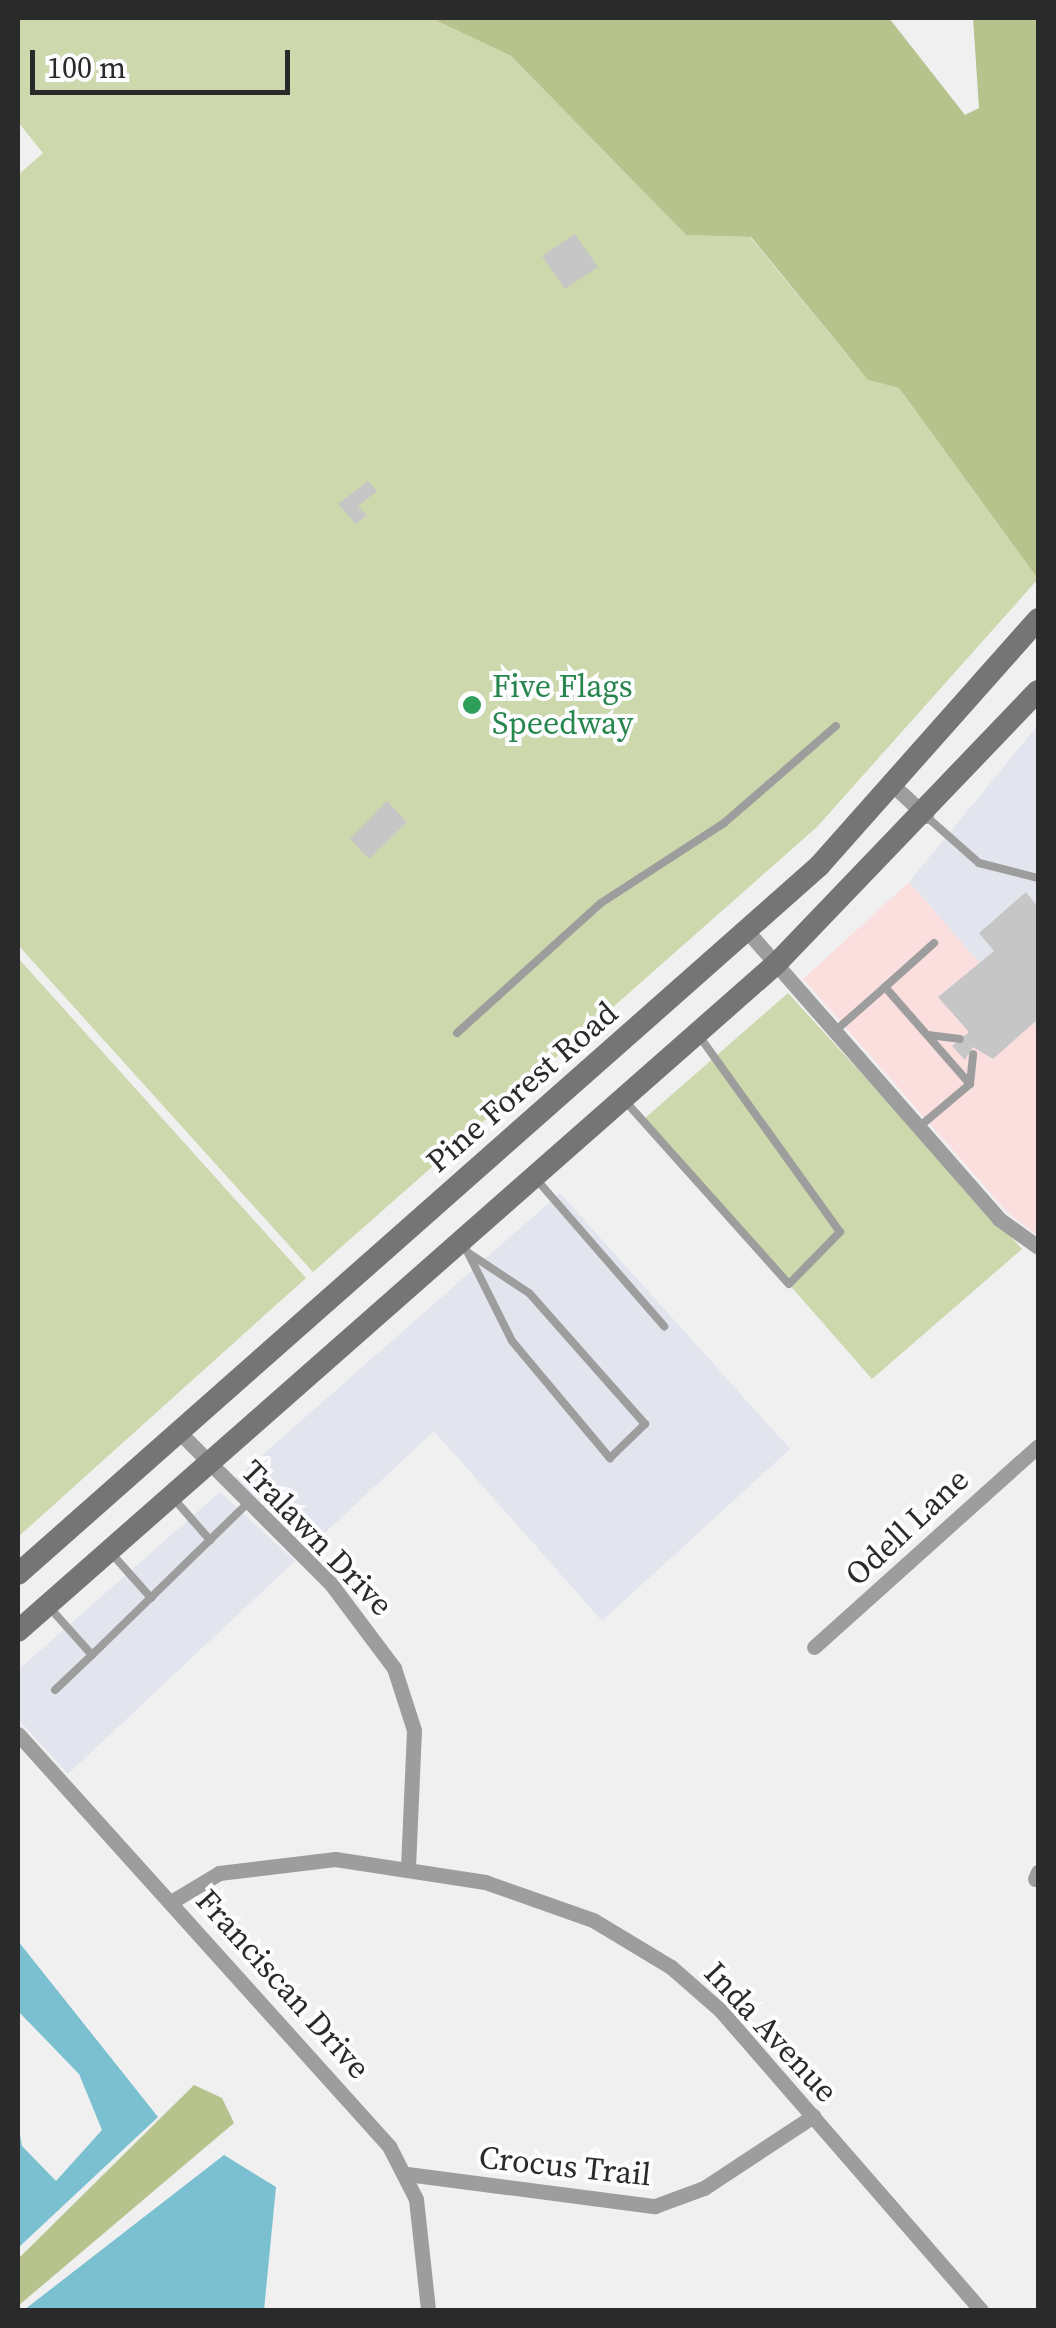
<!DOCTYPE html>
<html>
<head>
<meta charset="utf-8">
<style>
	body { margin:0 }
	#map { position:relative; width:1056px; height:2328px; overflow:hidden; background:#f0f0f1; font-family:"Source Serif 4",serif }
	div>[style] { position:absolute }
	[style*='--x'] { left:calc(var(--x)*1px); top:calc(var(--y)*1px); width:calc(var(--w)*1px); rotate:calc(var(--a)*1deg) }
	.built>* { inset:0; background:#e3e5ee }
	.medical>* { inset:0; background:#fadfde }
	.green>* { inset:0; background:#cdd8ac }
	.forest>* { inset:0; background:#b6c38d }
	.water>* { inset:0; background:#7ac0d1 }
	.building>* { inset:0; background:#c7c6c6 }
	.service>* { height:8px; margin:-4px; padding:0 4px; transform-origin:4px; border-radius:4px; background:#9c9d9c }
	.minor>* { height:15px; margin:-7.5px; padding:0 7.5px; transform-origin:7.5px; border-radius:7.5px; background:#9c9d9c }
	.secondary>* { height:22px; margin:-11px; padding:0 11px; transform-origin:11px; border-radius:11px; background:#757575 }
	.dots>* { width:28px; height:28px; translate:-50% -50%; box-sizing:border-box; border:5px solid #fdfdff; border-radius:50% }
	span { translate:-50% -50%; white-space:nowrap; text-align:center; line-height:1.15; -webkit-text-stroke:8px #fdfdff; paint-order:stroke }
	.leisure-label { font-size:32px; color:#27864d }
	.left { translate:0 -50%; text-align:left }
	.street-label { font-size:32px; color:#2a2a2b }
	.frame { position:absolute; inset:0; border:20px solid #2a2a2b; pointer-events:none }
	.scale { position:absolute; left:30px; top:50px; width:260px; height:45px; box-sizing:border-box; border:5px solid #2a2a2b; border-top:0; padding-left:12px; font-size:30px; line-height:35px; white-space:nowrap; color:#2a2a2b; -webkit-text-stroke:8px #fdfdff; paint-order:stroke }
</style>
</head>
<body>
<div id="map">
	<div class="built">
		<i style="clip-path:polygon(1038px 725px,1038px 1030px,909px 882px)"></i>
		<i style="clip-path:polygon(560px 1193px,790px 1449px,602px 1621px,434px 1431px,310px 1547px,236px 1478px)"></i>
		<i style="clip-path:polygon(220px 1492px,295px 1561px,68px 1774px,18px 1719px,18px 1670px)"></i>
	</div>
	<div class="medical">
		<i style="clip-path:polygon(909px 882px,1038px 1030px,1038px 1236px,1007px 1212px,803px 979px)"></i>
	</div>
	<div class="green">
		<i style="clip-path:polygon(18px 18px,431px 18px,511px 56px,686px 235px,750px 237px,868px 380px,899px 388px,1038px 579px,817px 827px,313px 1272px,18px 945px,18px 175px,43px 153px,18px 122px)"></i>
		<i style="clip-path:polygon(18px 958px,306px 1278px,18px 1537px)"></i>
		<i style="clip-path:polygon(788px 993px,1022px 1249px,872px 1379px,644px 1119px)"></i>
	</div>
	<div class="forest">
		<i style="clip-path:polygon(431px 18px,889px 18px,965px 115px,979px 108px,973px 18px,1038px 18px,1038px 579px,899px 388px,868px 380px,751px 237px,686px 235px,511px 56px)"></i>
		<i style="clip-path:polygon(194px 2085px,222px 2098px,234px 2123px,18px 2306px,18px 2259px)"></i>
	</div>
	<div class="water">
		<i style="clip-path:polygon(18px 1941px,158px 2117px,18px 2248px,18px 2124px,22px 2146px,56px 2181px,102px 2130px,79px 2074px,18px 2011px)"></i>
		<i style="clip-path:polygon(224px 2155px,276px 2187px,264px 2310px,24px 2310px)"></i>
	</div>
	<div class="building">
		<i style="clip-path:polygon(575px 234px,598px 267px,565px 289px,542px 256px)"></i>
		<i style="clip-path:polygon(368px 481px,377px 491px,358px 506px,367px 515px,356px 524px,338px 504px)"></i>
		<i style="clip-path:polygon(387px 801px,407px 822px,369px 859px,350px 839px)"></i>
		<i style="clip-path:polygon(1026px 892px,1038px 907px,1038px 1019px,993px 1059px,973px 1047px,965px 1060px,952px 1046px,969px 1032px,938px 997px,994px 951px,979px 933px)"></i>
	</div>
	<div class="service">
		<i style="--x:927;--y:817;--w:69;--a:41.5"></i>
		<i style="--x:979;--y:863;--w:61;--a:14.3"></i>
		<i style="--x:885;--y:987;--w:66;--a:-41.9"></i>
		<i style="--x:835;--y:1031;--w:67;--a:-41.3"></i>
		<i style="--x:885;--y:987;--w:129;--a:48.8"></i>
		<i style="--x:970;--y:1084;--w:67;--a:139.9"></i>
		<i style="--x:457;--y:1033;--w:194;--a:-42.1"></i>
		<i style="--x:601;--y:903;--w:147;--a:-33"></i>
		<i style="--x:724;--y:823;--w:148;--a:-40.9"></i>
		<i style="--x:928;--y:1035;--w:32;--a:7"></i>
		<i style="--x:970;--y:1084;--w:30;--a:-84"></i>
		<i style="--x:626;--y:1102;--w:244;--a:48.2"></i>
		<i style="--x:789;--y:1284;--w:73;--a:-45.6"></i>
		<i style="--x:840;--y:1232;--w:240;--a:-125.7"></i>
		<i style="--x:537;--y:1180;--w:194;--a:49"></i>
		<i style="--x:464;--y:1245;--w:107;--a:63.4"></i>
		<i style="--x:512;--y:1341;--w:153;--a:50.1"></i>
		<i style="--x:610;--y:1458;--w:49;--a:-44.2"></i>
		<i style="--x:645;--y:1424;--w:175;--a:-131.5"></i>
		<i style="--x:529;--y:1293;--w:71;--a:-146.5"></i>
		<i style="--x:174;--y:1499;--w:55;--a:48.7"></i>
		<i style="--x:112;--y:1554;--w:59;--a:48.4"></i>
		<i style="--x:50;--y:1608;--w:63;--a:48.2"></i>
		<i style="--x:92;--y:1655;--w:218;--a:-44.3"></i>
		<i style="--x:55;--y:1690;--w:51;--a:-43.4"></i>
	</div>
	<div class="minor">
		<i style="--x:896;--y:788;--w:41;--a:43"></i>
		<i style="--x:748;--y:932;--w:381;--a:48.8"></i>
		<i style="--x:999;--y:1219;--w:48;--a:35.7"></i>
		<i style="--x:179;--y:1432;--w:215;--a:45"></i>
		<i style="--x:331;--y:1584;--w:105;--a:53.1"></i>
		<i style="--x:394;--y:1668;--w:65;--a:72.1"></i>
		<i style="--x:414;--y:1730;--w:138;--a:92.5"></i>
		<i style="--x:814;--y:1647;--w:301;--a:-41.9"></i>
		<i style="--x:18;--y:1734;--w:554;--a:48"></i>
		<i style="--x:389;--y:2146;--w:59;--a:63"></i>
		<i style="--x:416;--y:2199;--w:112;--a:83.8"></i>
		<i style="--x:1035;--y:1879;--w:8;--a:-67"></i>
		<i style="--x:171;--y:1902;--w:56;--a:-31.1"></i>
		<i style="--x:219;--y:1873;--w:117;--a:-6.9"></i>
		<i style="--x:335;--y:1859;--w:152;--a:8.7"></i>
		<i style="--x:485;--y:1882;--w:114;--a:19.4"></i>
		<i style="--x:593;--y:1920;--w:91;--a:31.1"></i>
		<i style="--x:671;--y:1967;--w:67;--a:41.3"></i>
		<i style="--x:721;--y:2011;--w:396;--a:49"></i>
		<i style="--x:407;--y:2174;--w:250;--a:7.4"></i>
		<i style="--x:655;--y:2206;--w:52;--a:-20.2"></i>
		<i style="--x:704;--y:2188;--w:131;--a:-33.4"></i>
	</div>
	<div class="secondary">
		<i style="--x:18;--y:1574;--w:1069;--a:-41.47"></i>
		<i style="--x:819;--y:866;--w:330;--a:-48.4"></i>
		<i style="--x:18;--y:1631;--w:1010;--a:-41.35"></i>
		<i style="--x:776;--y:964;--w:378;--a:-46.2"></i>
	</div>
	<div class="dots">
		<i style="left:472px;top:705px;background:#2e9e5b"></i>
	</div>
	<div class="leisure-label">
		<span class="left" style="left:492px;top:705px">Five Flags<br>Speedway</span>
	</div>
	<div class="street-label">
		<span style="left:522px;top:1087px;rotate:-41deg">Pine Forest Road</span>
		<span style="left:907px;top:1527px;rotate:-43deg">Odell Lane</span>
		<span style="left:317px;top:1538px;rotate:46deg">Tralawn Drive</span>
		<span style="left:283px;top:1984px;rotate:48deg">Franciscan Drive</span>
		<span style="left:771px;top:2032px;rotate:47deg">Inda Avenue</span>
		<span style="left:565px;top:2166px;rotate:6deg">Crocus Trail</span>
	</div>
	<div class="frame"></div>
	<div class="scale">100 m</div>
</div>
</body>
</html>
